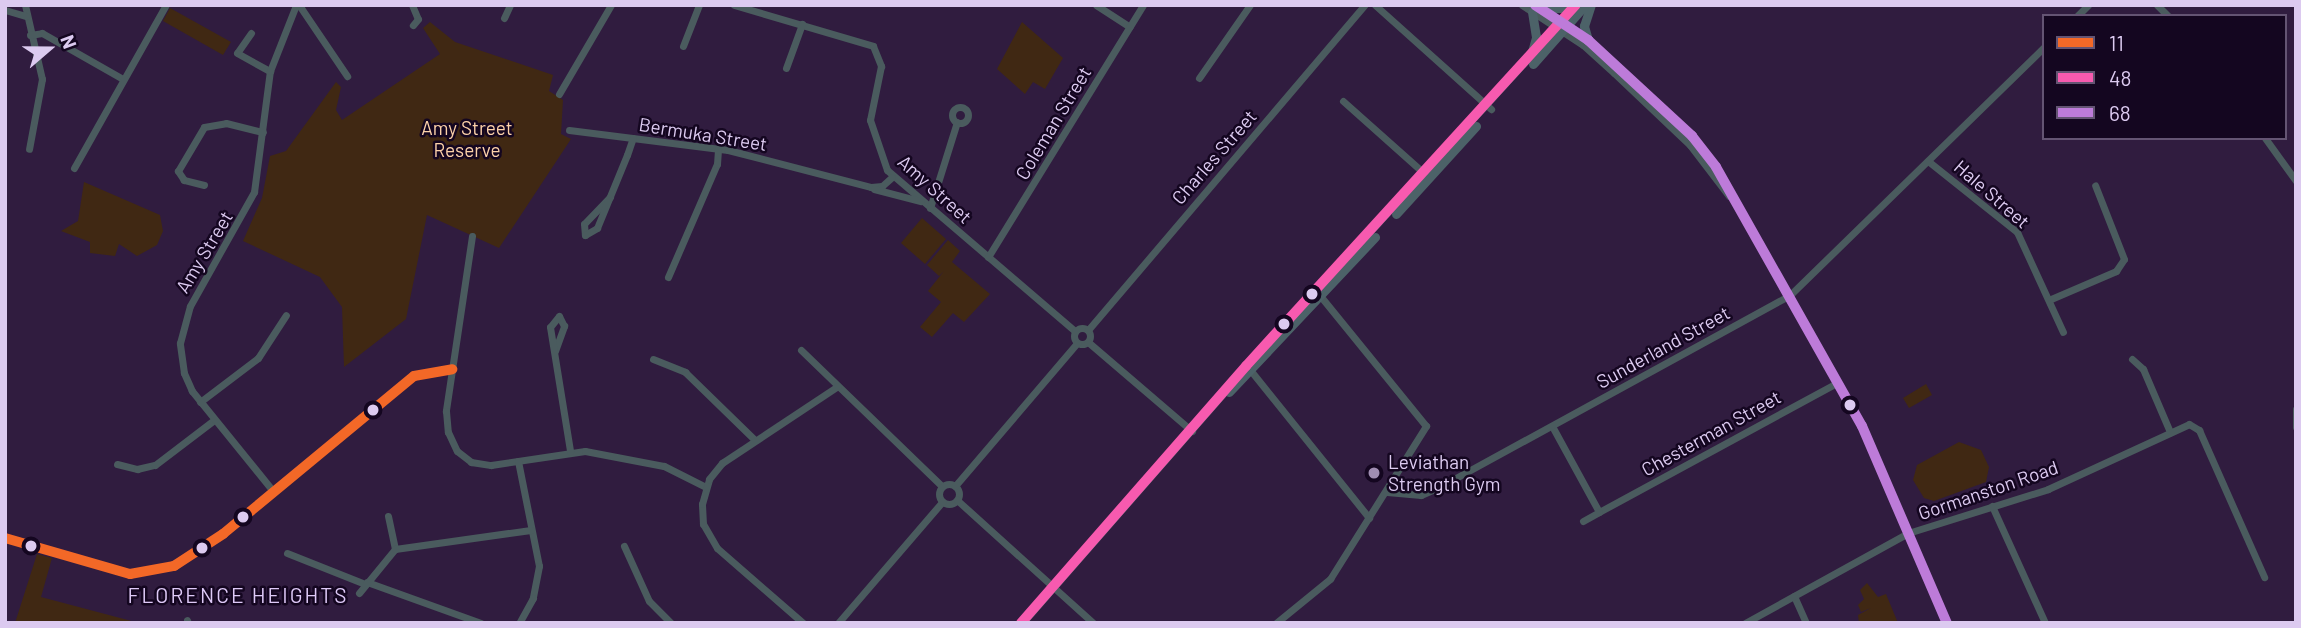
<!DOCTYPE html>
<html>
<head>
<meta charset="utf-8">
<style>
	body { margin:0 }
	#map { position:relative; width:2301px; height:628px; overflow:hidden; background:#301c3f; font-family:Barlow,sans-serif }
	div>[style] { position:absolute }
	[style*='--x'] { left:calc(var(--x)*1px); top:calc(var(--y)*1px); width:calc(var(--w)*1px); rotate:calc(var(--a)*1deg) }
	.green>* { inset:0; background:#402813 }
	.minor>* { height:7px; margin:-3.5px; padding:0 3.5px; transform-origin:3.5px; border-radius:3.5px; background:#4a5b5e }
	.minor>.ring { margin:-3.5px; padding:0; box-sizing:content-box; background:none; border:7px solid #4a5b5e; border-radius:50% }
	.major>* { height:9px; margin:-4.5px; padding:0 4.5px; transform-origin:4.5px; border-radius:4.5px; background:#4c6268 }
	.bus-1>* { height:10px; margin:-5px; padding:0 5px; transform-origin:5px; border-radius:5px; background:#f36827 }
	.bus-2>* { height:10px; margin:-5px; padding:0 5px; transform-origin:5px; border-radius:5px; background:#f75aaf }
	.bus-3>* { height:10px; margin:-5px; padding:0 5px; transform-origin:5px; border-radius:5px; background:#bd7bd9 }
	.dots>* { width:19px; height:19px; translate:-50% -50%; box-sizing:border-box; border:4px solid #140620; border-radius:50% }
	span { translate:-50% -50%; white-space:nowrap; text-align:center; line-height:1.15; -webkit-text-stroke:5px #140620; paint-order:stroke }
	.street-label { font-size:19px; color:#dccaf0 }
	.park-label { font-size:19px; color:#fdd2a9 }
	.poi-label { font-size:19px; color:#dccaf0 }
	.left { translate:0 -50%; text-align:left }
	.neighbourhood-label { font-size:21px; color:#dec9f7; letter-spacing:2px }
	.frame { position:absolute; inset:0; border:7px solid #dccaf0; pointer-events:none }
	.legend { position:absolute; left:2042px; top:14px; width:245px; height:126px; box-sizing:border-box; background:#140620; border:2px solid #645473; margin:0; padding:9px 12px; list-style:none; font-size:21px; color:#dccaf0 }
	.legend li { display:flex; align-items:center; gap:14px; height:35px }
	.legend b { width:35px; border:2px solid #645473 }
	.north { position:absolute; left:14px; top:14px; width:70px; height:70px; -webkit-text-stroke:5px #140620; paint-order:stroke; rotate:70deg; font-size:19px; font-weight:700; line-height:28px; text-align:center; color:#dccaf0 }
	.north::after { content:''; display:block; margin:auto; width:24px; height:32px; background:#dccaf0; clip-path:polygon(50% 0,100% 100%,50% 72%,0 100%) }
</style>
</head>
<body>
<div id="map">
	<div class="green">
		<i style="clip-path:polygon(170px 8px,231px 42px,223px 55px,163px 21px)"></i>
		<i style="clip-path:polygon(430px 22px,455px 42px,553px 75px,549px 91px,563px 100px,561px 134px,571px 139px,499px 248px,427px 215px,406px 319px,344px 367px,342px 307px,320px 277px,243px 241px,262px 198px,270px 156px,286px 151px,336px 82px,341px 87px,336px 110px,342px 120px,440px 54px,423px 28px)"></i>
		<i style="clip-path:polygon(1022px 22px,1063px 58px,1045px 89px,1033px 82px,1025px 94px,997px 69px)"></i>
		<i style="clip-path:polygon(84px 182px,160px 215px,163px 231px,157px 245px,137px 256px,119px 244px,115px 256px,90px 253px,90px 242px,61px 231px,78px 221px)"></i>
		<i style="clip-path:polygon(922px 218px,946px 239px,925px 264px,901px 243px)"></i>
		<i style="clip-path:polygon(948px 240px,960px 251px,952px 262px,990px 294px,964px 322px,953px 313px,932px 337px,920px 327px,941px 302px,928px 291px,944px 271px,939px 276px,927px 265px)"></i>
		<i style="clip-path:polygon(1926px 384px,1932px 395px,1909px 408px,1903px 398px)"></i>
		<i style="clip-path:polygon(1959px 442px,1981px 450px,1989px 467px,1986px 482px,1934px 501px,1924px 498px,1913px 480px,1917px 465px)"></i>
		<i style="clip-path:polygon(37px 554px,52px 558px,41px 597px,139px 623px,15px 623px)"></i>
		<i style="clip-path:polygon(1867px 583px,1878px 597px,1886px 594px,1898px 623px,1859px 623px,1858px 615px,1871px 608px,1861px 612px,1858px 605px,1864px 599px,1860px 590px)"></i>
	</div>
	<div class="minor">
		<i style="--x:25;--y:5;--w:76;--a:77.1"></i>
		<i style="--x:42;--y:79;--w:71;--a:100.5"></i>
		<i style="--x:299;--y:5;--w:86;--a:55.9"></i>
		<i style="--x:412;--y:5;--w:15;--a:67"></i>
		<i style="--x:418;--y:19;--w:8;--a:130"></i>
		<i style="--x:734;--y:5;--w:145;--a:16.4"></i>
		<i style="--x:873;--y:46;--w:22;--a:68"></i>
		<i style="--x:881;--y:66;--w:55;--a:101.5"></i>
		<i style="--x:870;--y:120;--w:53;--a:71.2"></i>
		<i style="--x:887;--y:170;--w:248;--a:40.6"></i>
		<i style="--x:1096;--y:5;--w:40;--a:32.9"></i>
		<i style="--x:1375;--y:5;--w:156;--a:41.9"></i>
		<i style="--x:1522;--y:5;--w:73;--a:33.3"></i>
		<i style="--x:1583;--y:45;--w:42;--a:42.1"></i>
		<i style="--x:1614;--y:73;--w:105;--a:43.5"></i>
		<i style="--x:1690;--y:145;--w:64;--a:52.6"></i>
		<i style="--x:1535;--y:5;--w:64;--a:33.4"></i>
		<i style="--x:1588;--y:40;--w:142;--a:42.7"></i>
		<i style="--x:1692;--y:136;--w:39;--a:52"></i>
		<i style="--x:1716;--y:167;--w:297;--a:60.6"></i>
		<i style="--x:1862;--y:426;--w:215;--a:66.7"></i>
		<i style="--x:2157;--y:5;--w:16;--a:45"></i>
		<i style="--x:5;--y:10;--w:22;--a:16"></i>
		<i style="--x:2077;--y:16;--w:16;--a:-45"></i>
		<i style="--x:504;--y:18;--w:14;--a:-65"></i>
		<i style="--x:251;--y:33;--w:24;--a:125"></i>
		<i style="--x:237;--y:53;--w:38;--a:29"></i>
		<i style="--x:30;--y:35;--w:12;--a:-9"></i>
		<i style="--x:42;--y:33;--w:93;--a:29.6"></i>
		<i style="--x:683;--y:46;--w:44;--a:-68.7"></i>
		<i style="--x:786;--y:68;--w:47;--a:-70"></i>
		<i style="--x:1199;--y:78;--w:89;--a:-55.1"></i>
		<i style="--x:559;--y:94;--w:103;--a:-59.7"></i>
		<i style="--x:1343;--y:101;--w:111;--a:41.7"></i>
		<i class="ring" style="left:952px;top:107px;width:9px;height:9px"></i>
		<i style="--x:569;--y:130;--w:160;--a:7.2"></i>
		<i style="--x:728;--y:150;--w:148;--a:14.5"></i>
		<i style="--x:871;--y:187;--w:11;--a:-5"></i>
		<i style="--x:882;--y:186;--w:13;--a:-42"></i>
		<i style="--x:2265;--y:138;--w:53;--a:54.2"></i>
		<i style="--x:1928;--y:161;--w:114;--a:38.6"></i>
		<i style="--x:2017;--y:232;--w:110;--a:65.3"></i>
		<i style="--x:74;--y:168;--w:187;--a:-60.6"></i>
		<i style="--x:204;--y:185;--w:21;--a:-166"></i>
		<i style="--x:184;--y:180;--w:11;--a:-124"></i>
		<i style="--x:178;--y:171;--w:51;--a:-59.4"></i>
		<i style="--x:204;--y:127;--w:22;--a:-10"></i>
		<i style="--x:226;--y:123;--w:38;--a:14"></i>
		<i style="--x:874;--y:189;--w:48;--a:14.6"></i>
		<i style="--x:610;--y:197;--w:37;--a:134"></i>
		<i style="--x:584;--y:224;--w:11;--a:85"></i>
		<i style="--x:585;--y:235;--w:14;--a:-30"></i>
		<i style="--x:597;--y:228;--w:79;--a:-67.7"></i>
		<i style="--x:627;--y:155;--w:18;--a:-71"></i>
		<i style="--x:930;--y:208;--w:90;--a:-72.6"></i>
		<i style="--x:472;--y:236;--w:177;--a:98.5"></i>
		<i style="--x:446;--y:411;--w:21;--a:85"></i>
		<i style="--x:448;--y:432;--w:21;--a:65"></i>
		<i style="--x:457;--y:451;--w:18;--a:38"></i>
		<i style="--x:471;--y:462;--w:20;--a:9"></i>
		<i style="--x:491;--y:465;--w:95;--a:-8.5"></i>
		<i style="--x:585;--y:451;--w:80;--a:10.8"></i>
		<i style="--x:664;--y:466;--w:47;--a:26.6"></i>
		<i style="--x:988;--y:257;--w:296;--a:-58.4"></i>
		<i style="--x:668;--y:277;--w:123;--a:-66.6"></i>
		<i style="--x:717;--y:164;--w:15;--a:-86"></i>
		<i style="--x:2051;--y:299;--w:71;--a:-23.3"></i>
		<i style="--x:2116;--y:271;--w:14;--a:-56"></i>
		<i style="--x:2124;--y:259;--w:79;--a:-111.4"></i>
		<i class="ring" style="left:1074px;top:328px;width:9px;height:9px"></i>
		<i style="--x:1088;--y:330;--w:427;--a:-49.6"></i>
		<i style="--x:1088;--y:342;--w:137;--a:40.6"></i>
		<i style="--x:801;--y:350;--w:196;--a:44"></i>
		<i style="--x:555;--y:351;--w:27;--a:-70"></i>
		<i style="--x:564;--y:326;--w:11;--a:-117"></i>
		<i style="--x:559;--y:316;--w:14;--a:129"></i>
		<i style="--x:550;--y:327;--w:126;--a:80.8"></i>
		<i style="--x:653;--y:359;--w:35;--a:22"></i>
		<i style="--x:685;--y:372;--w:96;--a:44.2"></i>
		<i style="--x:2132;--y:359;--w:15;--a:42"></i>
		<i style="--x:2143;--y:369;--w:69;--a:66.8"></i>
		<i style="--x:1247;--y:366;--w:195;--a:51.2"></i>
		<i style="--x:200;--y:402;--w:73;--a:-37.2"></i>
		<i style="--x:258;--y:358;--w:51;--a:-56.9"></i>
		<i style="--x:2296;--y:409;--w:18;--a:90"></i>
		<i style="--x:1552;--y:426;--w:98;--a:61.3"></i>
		<i style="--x:1599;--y:512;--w:272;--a:-28.5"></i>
		<i style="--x:518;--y:461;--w:107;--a:78.7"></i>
		<i style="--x:539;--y:566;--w:33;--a:101"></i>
		<i style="--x:533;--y:598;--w:29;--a:119"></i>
		<i style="--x:117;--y:464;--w:21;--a:14"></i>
		<i style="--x:137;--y:469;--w:18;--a:-13"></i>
		<i style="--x:155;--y:465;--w:74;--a:-37.3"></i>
		<i class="ring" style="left:939px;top:484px;width:13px;height:13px"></i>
		<i style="--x:955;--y:486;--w:188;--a:-49.5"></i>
		<i style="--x:273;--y:491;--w:129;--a:-129"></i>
		<i style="--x:192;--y:391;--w:20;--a:-114"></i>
		<i style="--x:184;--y:373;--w:30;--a:-98"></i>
		<i style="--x:180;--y:343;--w:38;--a:-75"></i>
		<i style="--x:190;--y:306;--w:131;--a:-60.7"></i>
		<i style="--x:254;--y:192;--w:122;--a:-82.5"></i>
		<i style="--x:270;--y:71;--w:71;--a:-68.5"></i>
		<i style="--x:1387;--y:492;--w:34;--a:5"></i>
		<i style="--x:1421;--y:495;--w:24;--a:-24"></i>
		<i style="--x:1443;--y:485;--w:396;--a:-28.7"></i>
		<i style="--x:1790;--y:295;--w:355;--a:-44.3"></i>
		<i style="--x:957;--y:500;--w:183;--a:42.1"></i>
		<i style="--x:1992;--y:506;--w:128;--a:65.6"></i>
		<i style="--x:388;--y:516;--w:34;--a:78"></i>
		<i style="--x:1583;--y:521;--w:18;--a:-29"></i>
		<i style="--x:5;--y:538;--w:130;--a:16.1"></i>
		<i style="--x:130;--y:574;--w:45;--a:-10.3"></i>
		<i style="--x:174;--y:566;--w:59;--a:-33.1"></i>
		<i style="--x:223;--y:534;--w:248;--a:-39.6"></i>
		<i style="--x:414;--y:376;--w:39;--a:-10"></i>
		<i style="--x:624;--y:546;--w:60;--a:65.6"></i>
		<i style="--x:649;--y:601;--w:31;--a:45"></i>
		<i style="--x:287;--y:553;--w:84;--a:21.7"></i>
		<i style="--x:367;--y:582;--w:121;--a:19.8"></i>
		<i style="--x:359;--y:593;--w:57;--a:-50.7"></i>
		<i style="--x:395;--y:549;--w:137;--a:-8"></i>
		<i style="--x:1794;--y:596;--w:30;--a:66"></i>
		<i style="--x:187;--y:620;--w:3;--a:72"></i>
		<i style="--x:803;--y:623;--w:114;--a:-138.9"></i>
		<i style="--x:717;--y:548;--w:28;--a:-120"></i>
		<i style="--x:703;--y:524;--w:20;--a:-93"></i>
		<i style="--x:702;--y:504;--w:26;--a:-74"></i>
		<i style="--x:709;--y:479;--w:21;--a:-51"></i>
		<i style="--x:722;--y:463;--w:139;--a:-33.6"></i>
		<i style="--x:838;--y:623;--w:160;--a:-49.3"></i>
		<i style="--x:1276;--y:623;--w:70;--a:-39.2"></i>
		<i style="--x:1330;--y:579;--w:181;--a:-57.9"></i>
		<i style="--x:1426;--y:426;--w:173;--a:-129.1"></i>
		<i style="--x:1745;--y:623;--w:186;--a:-28.9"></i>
		<i style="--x:1908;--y:533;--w:147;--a:-17.4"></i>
		<i style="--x:2048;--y:489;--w:155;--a:-24.7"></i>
		<i style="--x:2189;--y:424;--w:12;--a:31"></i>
		<i style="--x:2199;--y:430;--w:161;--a:66.1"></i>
	</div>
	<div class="major">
		<i style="--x:1540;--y:8;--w:33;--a:0"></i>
		<i style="--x:1588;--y:40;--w:15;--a:-106"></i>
		<i style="--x:1584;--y:26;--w:22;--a:-72"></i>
		<i style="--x:1531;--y:55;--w:19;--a:-74"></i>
		<i style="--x:1536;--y:37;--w:25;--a:-99"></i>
		<i style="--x:1533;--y:64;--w:79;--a:-48.6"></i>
		<i style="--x:1396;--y:214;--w:119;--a:-47.7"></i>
		<i style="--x:1229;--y:392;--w:213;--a:-46.7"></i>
		<i style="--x:1021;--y:623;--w:342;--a:-48.8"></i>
		<i style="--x:1246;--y:366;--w:489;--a:-47.6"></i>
	</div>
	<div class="bus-1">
		<i style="--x:5;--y:538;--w:130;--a:16.1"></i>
		<i style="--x:130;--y:574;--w:45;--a:-10.3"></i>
		<i style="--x:174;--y:566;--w:59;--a:-33.1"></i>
		<i style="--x:223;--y:534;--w:248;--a:-39.6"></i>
		<i style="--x:414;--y:376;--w:39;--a:-10"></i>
	</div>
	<div class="bus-2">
		<i style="--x:1021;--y:623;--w:342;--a:-48.8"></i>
		<i style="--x:1246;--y:366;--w:489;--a:-47.6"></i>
	</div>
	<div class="bus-3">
		<i style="--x:1535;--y:5;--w:64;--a:33.4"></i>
		<i style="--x:1588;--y:40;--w:142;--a:42.7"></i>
		<i style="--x:1692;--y:136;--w:39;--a:52"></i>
		<i style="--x:1716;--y:167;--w:297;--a:60.6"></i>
		<i style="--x:1862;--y:426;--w:215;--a:66.7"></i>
	</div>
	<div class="dots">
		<i style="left:1312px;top:294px;background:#dccaf0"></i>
		<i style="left:1284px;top:324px;background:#dccaf0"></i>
		<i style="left:1850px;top:405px;background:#dccaf0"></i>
		<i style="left:373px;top:410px;background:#dccaf0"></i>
		<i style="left:1374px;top:473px;background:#a08db2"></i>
		<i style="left:243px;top:517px;background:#dccaf0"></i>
		<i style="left:31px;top:546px;background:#dccaf0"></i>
		<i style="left:202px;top:548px;background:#dccaf0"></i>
	</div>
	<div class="street-label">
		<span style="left:1053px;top:123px;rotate:-59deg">Coleman Street</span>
		<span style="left:703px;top:134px;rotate:9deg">Bermuka Street</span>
		<span style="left:1214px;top:157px;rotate:-49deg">Charles Street</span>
		<span style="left:935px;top:189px;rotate:42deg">Amy Street</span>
		<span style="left:1992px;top:194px;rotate:41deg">Hale Street</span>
		<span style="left:204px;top:252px;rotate:-59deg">Amy Street</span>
		<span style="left:1663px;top:347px;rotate:-29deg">Sunderland Street</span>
		<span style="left:1711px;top:433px;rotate:-29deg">Chesterman Street</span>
		<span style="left:1988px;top:490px;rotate:-19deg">Gormanston Road</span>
	</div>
	<div class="park-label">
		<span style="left:467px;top:139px">Amy Street<br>Reserve</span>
	</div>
	<div class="poi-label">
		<span class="left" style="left:1388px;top:473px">Leviathan<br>Strength Gym</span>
	</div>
	<div class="neighbourhood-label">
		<span style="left:238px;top:595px">FLORENCE HEIGHTS</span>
	</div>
	<div class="frame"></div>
	<ul class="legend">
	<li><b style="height:9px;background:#f36827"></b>11</li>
	<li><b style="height:9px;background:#f75aaf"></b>48</li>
	<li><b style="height:9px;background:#bd7bd9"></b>68</li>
	</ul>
	<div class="north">N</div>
</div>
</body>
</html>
